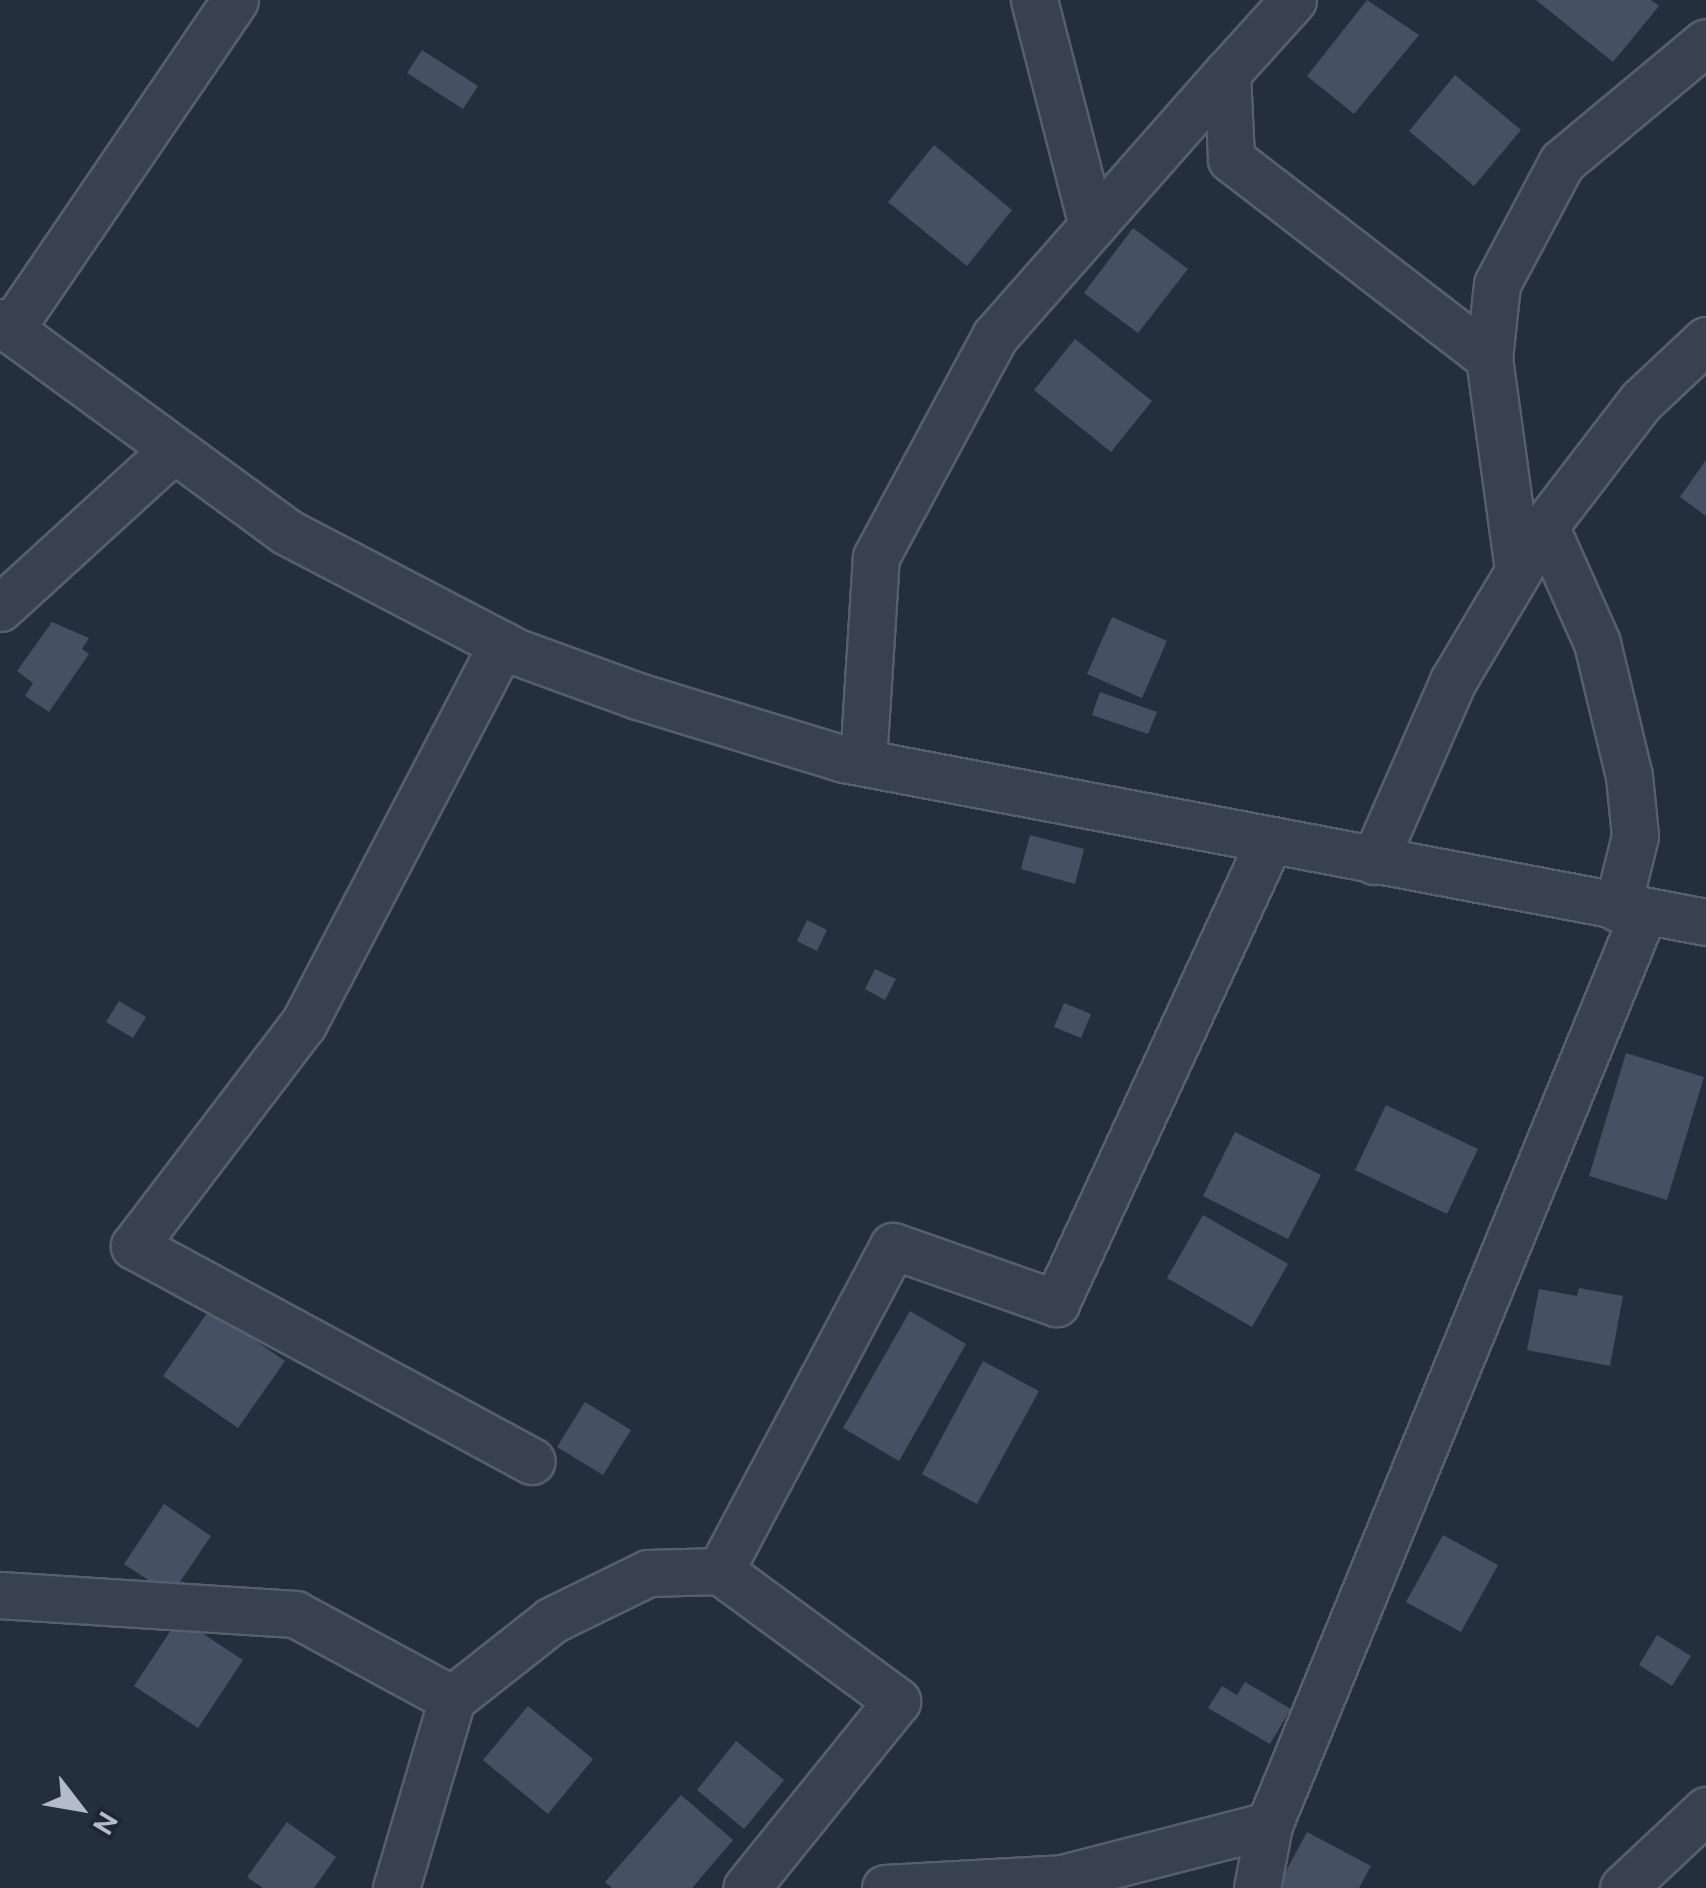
<!DOCTYPE html>
<html>
<head>
<meta charset="utf-8">
<style>
	body { margin:0 }
	#map { position:relative; width:1706px; height:1888px; overflow:hidden; background:#242f3e; font-family:Ubuntu,sans-serif }
	div>[style] { position:absolute }
	[style*='--x'] { left:calc(var(--x)*1px); top:calc(var(--y)*1px); width:calc(var(--w)*1px); rotate:calc(var(--a)*1deg) }
	.building>* { inset:0; background:#455162 }
	.roads { filter:drop-shadow(2px 0 #565f6c) drop-shadow(-2px 0 #565f6c) drop-shadow(0 2px #565f6c) drop-shadow(0 -2px #565f6c) }
	.street>* { height:45px; margin:-22.5px; padding:0 22.5px; transform-origin:22.5px; border-radius:22.5px; background:#38414e }
	span { translate:-50% -50%; white-space:nowrap; text-align:center; line-height:1.15; -webkit-text-stroke:9px #1d2633; paint-order:stroke }
	.north { position:absolute; left:30px; top:1758px; width:100px; height:100px; -webkit-text-stroke:8px #1d2633; paint-order:stroke; rotate:121deg; font-size:28px; font-weight:700; line-height:40px; text-align:center; color:#b4bcc9 }
	.north::after { content:''; display:block; margin:auto; width:35px; height:45px; background:#b4bcc9; clip-path:polygon(50% 0,100% 100%,50% 72%,0 100%) }
</style>
</head>
<body>
<div id="map">
	<div class="building">
		<i style="clip-path:polygon(1367px 0,1419px 35px,1354px 114px,1307px 76px)"></i>
		<i style="clip-path:polygon(1536px 0,1651px 0,1659px 6px,1613px 62px)"></i>
		<i style="clip-path:polygon(422px 50px,478px 86px,463px 109px,407px 73px)"></i>
		<i style="clip-path:polygon(1455px 75px,1521px 130px,1474px 186px,1409px 131px)"></i>
		<i style="clip-path:polygon(934px 145px,1012px 210px,967px 266px,888px 202px)"></i>
		<i style="clip-path:polygon(1133px 228px,1188px 269px,1138px 333px,1084px 293px)"></i>
		<i style="clip-path:polygon(1075px 339px,1152px 401px,1111px 452px,1034px 390px)"></i>
		<i style="clip-path:polygon(1706px 460px,1706px 516px,1680px 497px)"></i>
		<i style="clip-path:polygon(1112px 617px,1167px 641px,1142px 698px,1087px 674px)"></i>
		<i style="clip-path:polygon(52px 622px,89px 638px,82px 649px,89px 654px,49px 712px,25px 696px,33px 683px,17px 671px)"></i>
		<i style="clip-path:polygon(1100px 692px,1157px 712px,1148px 734px,1092px 715px)"></i>
		<i style="clip-path:polygon(1030px 835px,1084px 849px,1075px 884px,1021px 869px)"></i>
		<i style="clip-path:polygon(807px 920px,827px 930px,817px 951px,797px 941px)"></i>
		<i style="clip-path:polygon(875px 969px,896px 979px,885px 1000px,865px 989px)"></i>
		<i style="clip-path:polygon(119px 1001px,146px 1017px,133px 1038px,106px 1022px)"></i>
		<i style="clip-path:polygon(1064px 1003px,1091px 1014px,1081px 1038px,1054px 1027px)"></i>
		<i style="clip-path:polygon(1626px 1053px,1704px 1077px,1667px 1200px,1589px 1176px)"></i>
		<i style="clip-path:polygon(1386px 1105px,1478px 1149px,1447px 1214px,1355px 1170px)"></i>
		<i style="clip-path:polygon(1235px 1132px,1321px 1175px,1288px 1239px,1203px 1196px)"></i>
		<i style="clip-path:polygon(1203px 1215px,1288px 1264px,1252px 1327px,1167px 1278px)"></i>
		<i style="clip-path:polygon(1579px 1288px,1623px 1296px,1610px 1366px,1527px 1350px,1539px 1289px,1577px 1296px)"></i>
		<i style="clip-path:polygon(210px 1309px,285px 1361px,238px 1428px,163px 1376px)"></i>
		<i style="clip-path:polygon(910px 1311px,966px 1344px,899px 1461px,843px 1428px)"></i>
		<i style="clip-path:polygon(983px 1361px,1039px 1391px,977px 1504px,922px 1474px)"></i>
		<i style="clip-path:polygon(585px 1402px,631px 1430px,603px 1475px,557px 1447px)"></i>
		<i style="clip-path:polygon(164px 1504px,211px 1536px,171px 1595px,124px 1564px)"></i>
		<i style="clip-path:polygon(1443px 1535px,1498px 1565px,1461px 1632px,1406px 1602px)"></i>
		<i style="clip-path:polygon(179px 1618px,243px 1660px,198px 1728px,134px 1686px)"></i>
		<i style="clip-path:polygon(1657px 1635px,1691px 1656px,1672px 1686px,1639px 1665px)"></i>
		<i style="clip-path:polygon(1245px 1682px,1291px 1709px,1270px 1744px,1208px 1708px,1222px 1686px,1237px 1695px)"></i>
		<i style="clip-path:polygon(528px 1706px,593px 1759px,548px 1814px,483px 1760px)"></i>
		<i style="clip-path:polygon(736px 1741px,784px 1780px,744px 1829px,697px 1790px)"></i>
		<i style="clip-path:polygon(681px 1795px,733px 1840px,692px 1888px,612px 1888px,605px 1882px)"></i>
		<i style="clip-path:polygon(287px 1822px,336px 1857px,314px 1888px,263px 1888px,247px 1877px)"></i>
		<i style="clip-path:polygon(1307px 1832px,1371px 1866px,1359px 1888px,1277px 1888px)"></i>
	</div>
	<div class="roads">
		<div class="street">
			<i style="--x:1034;--y:0;--w:233;--a:75.6"></i>
			<i style="--x:1293;--y:0;--w:98;--a:132.1"></i>
			<i style="--x:1227;--y:73;--w:86;--a:87.3"></i>
			<i style="--x:1231;--y:159;--w:326;--a:37.6"></i>
			<i style="--x:1489;--y:358;--w:213;--a:82.2"></i>
			<i style="--x:0;--y:322;--w:356;--a:36.2"></i>
			<i style="--x:287;--y:532;--w:259;--a:27.6"></i>
			<i style="--x:517;--y:652;--w:129;--a:20"></i>
			<i style="--x:638;--y:696;--w:215;--a:17"></i>
			<i style="--x:844;--y:759;--w:877;--a:10.71"></i>
			<i style="--x:10;--y:330;--w:399;--a:-55.7"></i>
			<i style="--x:1489;--y:358;--w:74;--a:-83.8"></i>
			<i style="--x:1497;--y:284;--w:138;--a:-62"></i>
			<i style="--x:1562;--y:162;--w:187;--a:-39.8"></i>
			<i style="--x:1545;--y:526;--w:128;--a:66"></i>
			<i style="--x:1597;--y:643;--w:137;--a:76.5"></i>
			<i style="--x:1629;--y:776;--w:60;--a:84.3"></i>
			<i style="--x:1635;--y:836;--w:74;--a:104"></i>
			<i style="--x:0;--y:608;--w:233;--a:-42.4"></i>
			<i style="--x:502;--y:644;--w:429;--a:117.6"></i>
			<i style="--x:303;--y:1024;--w:279;--a:127.3"></i>
			<i style="--x:134;--y:1246;--w:452;--a:28.4"></i>
			<i style="--x:863;--y:762;--w:205;--a:-86.4"></i>
			<i style="--x:876;--y:557;--w:251;--a:-61.7"></i>
			<i style="--x:995;--y:336;--w:351;--a:-48.6"></i>
			<i style="--x:1374;--y:861;--w:197;--a:-66.3"></i>
			<i style="--x:1453;--y:681;--w:180;--a:-59.3"></i>
			<i style="--x:1545;--y:526;--w:158;--a:-52.5"></i>
			<i style="--x:1641;--y:401;--w:89;--a:-43.2"></i>
			<i style="--x:720;--y:1571;--w:220;--a:36.3"></i>
			<i style="--x:897;--y:1701;--w:240;--a:128.9"></i>
			<i style="--x:0;--y:1595;--w:296;--a:3.7"></i>
			<i style="--x:295;--y:1614;--w:179;--a:28.4"></i>
			<i style="--x:1269;--y:1825;--w:985;--a:-67.68"></i>
			<i style="--x:396;--y:1888;--w:197;--a:-73.5"></i>
			<i style="--x:452;--y:1699;--w:127;--a:-38.3"></i>
			<i style="--x:552;--y:1620;--w:107;--a:-26.1"></i>
			<i style="--x:648;--y:1573;--w:72;--a:-1.6"></i>
			<i style="--x:720;--y:1571;--w:368;--a:-62"></i>
			<i style="--x:893;--y:1246;--w:173;--a:19.3"></i>
			<i style="--x:1056;--y:1303;--w:508;--a:-65.2"></i>
			<i style="--x:885;--y:1888;--w:177;--a:-3.2"></i>
			<i style="--x:1062;--y:1878;--w:214;--a:-14.4"></i>
			<i style="--x:1269;--y:1825;--w:64;--a:100.8"></i>
			<i style="--x:1623;--y:1888;--w:114;--a:-43.2"></i>
		</div>
	</div>
	<div class="north">N</div>
</div>
</body>
</html>
